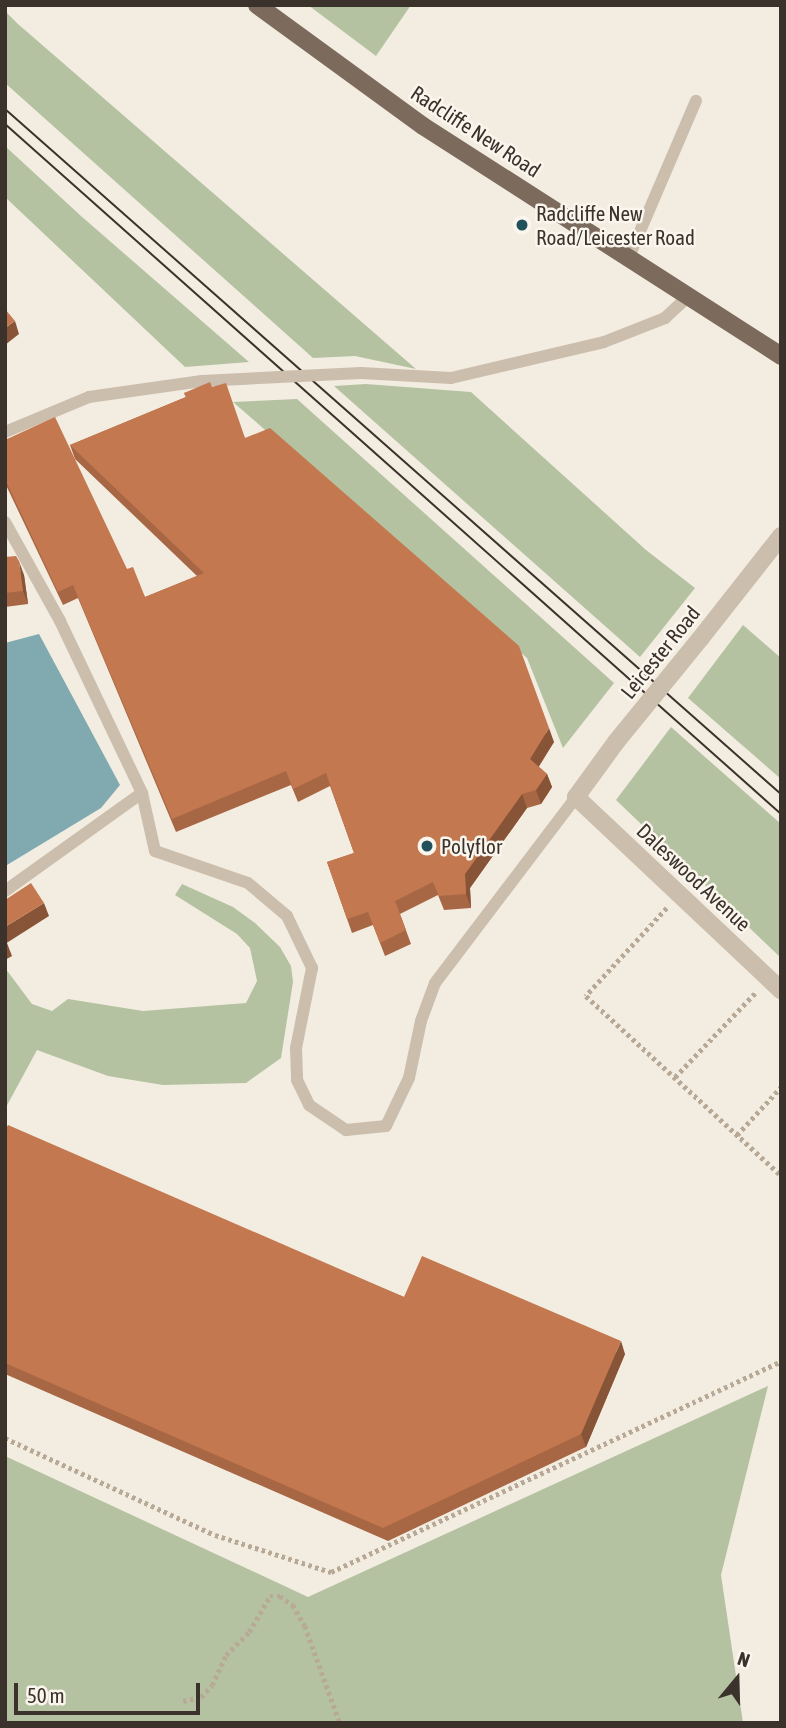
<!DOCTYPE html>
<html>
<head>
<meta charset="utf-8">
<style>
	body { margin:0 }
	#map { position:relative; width:786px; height:1728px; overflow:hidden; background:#f3ede1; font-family:"Asap Condensed",sans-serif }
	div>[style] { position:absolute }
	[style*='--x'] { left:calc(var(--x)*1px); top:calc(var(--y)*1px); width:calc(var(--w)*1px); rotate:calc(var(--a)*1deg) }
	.green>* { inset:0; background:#b4c2a1 }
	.water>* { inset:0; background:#80a9b0 }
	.path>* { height:4.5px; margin-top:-2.25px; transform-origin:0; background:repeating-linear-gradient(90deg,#b8a997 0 3.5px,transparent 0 7px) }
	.lane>* { height:12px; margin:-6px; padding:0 6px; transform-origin:6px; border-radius:6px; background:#ccbead }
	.street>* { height:18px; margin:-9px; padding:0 9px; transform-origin:9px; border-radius:9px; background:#ccbead }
	.primary>* { height:18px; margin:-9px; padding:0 9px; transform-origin:9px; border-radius:9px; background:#7c6b5d }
	.tram>* { height:2px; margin:-1px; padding:0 1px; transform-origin:1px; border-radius:1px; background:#3a322b }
	.lane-bridge>* { height:12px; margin:-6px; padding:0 6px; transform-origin:6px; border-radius:6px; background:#ccbead }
	.street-bridge>* { height:18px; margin:-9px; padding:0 9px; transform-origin:9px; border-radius:9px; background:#ccbead }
	.wall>* { inset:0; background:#a86744 }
	.shaded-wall>* { inset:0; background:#885437 }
	.building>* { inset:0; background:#c3784f }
	.dots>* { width:19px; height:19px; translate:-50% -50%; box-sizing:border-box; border:4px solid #faf6ee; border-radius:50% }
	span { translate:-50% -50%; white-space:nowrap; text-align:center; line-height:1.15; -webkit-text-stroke:5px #faf6ee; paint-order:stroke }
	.street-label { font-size:21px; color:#3a322b }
	.poi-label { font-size:21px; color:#3a322b }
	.left { translate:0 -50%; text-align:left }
	.frame { position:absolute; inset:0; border:7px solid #3a322b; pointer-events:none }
	.north { position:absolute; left:702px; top:1644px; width:70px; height:70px; -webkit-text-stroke:5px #faf6ee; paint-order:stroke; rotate:19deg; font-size:19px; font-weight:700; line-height:28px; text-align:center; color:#3a322b }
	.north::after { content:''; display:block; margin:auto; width:24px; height:32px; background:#3a322b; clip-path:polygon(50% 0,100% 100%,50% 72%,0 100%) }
	.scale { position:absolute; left:14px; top:1683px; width:186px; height:32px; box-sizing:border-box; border:4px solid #3a322b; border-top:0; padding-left:9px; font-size:21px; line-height:24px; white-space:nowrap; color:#3a322b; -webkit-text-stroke:5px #faf6ee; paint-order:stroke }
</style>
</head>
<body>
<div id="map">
	<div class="green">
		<i style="clip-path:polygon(308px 5px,411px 5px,376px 56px)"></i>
		<i style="clip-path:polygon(5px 11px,18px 24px,416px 369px,355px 356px,313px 358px,5px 83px)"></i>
		<i style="clip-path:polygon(5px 146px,81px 216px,249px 362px,185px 367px,5px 197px)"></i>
		<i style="clip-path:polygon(366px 384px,471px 392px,646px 550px,695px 588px,640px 657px,334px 386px)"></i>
		<i style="clip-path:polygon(297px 399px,614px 683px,563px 748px,527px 658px,233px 402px)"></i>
		<i style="clip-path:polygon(743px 625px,781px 658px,781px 779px,688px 698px)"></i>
		<i style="clip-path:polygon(671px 727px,781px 824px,781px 958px,616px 800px)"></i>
		<i style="clip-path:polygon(182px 884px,233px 907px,255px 923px,280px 947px,291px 966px,293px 982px,281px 1058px,246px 1083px,163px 1085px,108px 1076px,37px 1050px,5px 1109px,5px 968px,32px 1004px,52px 1011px,68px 999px,143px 1011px,246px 1003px,257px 981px,250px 948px,237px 934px,175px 895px)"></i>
		<i style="clip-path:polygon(768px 1386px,721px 1575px,743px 1723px,5px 1723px,5px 1456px,308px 1597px)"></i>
	</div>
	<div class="water">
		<i style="clip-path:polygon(39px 634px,120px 785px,101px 808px,7px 865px,5px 643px)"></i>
	</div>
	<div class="path">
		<i style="--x:667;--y:908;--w:120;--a:132.6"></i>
		<i style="--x:586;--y:996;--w:265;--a:42.6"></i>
		<i style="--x:675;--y:1077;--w:117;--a:-46.4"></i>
		<i style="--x:737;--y:1135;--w:65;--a:-47.5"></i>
		<i style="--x:5;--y:1438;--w:231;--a:24.8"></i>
		<i style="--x:215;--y:1535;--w:122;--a:17.7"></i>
		<i style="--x:331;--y:1572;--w:497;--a:-25.1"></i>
		<i style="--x:183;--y:1701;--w:18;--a:-13"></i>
		<i style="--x:201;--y:1697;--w:16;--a:-47"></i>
		<i style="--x:212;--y:1685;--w:33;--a:-65"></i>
		<i style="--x:226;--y:1655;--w:33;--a:-45"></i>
		<i style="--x:249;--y:1632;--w:42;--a:-59.7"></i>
		<i style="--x:270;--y:1596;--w:10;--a:0"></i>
		<i style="--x:280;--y:1596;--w:16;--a:35"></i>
		<i style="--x:293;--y:1605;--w:24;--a:60"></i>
		<i style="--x:305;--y:1626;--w:103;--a:70.2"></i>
	</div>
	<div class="lane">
		<i style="--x:629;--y:257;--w:170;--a:-66.8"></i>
		<i style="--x:361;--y:373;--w:90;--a:3.2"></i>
		<i style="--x:451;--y:378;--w:157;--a:-13.2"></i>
		<i style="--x:604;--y:342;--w:66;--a:-21.5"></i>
		<i style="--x:665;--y:318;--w:33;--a:-43"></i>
		<i style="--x:5;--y:432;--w:91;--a:-22.6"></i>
		<i style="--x:89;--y:397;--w:114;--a:-8.1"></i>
		<i style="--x:5;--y:522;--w:113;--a:60.9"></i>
		<i style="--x:60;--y:621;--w:191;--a:64.5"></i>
		<i style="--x:142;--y:793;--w:59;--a:77.4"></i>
		<i style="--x:155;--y:851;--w:98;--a:19"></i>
		<i style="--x:248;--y:883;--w:51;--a:40.2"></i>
		<i style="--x:287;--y:916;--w:58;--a:64.3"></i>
		<i style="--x:312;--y:968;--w:82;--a:101.3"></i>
		<i style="--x:296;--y:1048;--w:32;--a:88"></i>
		<i style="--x:297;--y:1080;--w:28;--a:64"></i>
		<i style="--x:309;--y:1105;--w:45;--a:34"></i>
		<i style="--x:346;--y:1130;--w:40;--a:-5.7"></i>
		<i style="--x:386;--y:1126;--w:53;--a:-64.4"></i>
		<i style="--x:409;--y:1078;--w:58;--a:-78.1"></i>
		<i style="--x:421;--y:1021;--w:40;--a:-69.8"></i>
		<i style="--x:435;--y:983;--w:233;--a:-52.8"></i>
		<i style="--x:5;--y:891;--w:168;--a:-35.6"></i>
	</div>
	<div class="street">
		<i style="--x:700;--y:639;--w:131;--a:-51.8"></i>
		<i style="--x:616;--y:742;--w:68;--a:126"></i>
		<i style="--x:576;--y:797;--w:282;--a:43.3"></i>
	</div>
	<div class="primary">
		<i style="--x:257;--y:5;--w:205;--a:36.1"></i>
		<i style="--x:423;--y:126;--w:426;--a:32.7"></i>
	</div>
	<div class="tram">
		<i style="--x:5;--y:109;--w:1035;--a:41.44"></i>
		<i style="--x:5;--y:124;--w:1038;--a:41.64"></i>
	</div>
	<div class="lane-bridge">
		<i style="--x:202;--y:381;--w:159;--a:-2.9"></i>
	</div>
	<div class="street-bridge">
		<i style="--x:616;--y:742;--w:133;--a:-50.8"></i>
	</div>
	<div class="wall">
		<i style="clip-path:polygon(212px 387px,245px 438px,554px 742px,538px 766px,547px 774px,552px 787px,541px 804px,527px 808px,470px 888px,471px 908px,444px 910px,438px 895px,400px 914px,411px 944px,385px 956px,373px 925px,352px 933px,327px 862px,354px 853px,330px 786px,298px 802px,291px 785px,176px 832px,78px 598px,63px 605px,5px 483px,5px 440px,127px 569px,145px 597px,197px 576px,75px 459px,70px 445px,186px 397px,184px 393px)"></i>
		<i style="clip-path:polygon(5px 557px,24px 575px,28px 604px,5px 607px)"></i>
		<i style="clip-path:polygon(5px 1130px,404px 1297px,625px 1354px,586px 1447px,388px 1541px,5px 1374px)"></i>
	</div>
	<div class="shaded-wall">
		<i style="clip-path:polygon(15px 321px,19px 334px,5px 345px,5px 328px)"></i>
		<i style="clip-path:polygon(19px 561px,24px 575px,28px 604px,23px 591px)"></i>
		<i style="clip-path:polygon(549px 728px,554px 742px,535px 773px,530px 759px)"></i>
		<i style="clip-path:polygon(547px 774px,552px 787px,541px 804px,536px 790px)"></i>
		<i style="clip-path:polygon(522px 794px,527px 808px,470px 888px,471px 908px,466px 894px,465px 874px)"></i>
		<i style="clip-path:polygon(44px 903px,49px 916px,5px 944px,5px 927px)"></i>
		<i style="clip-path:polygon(7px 943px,12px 956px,5px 960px,5px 944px)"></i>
		<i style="clip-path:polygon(621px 1341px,625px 1354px,586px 1447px,581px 1434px)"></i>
	</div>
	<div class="building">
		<i style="clip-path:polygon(5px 309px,15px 321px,5px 328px)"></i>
		<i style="clip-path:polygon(210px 382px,212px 387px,226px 383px,245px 438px,270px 428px,519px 646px,549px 728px,530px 759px,547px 774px,536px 790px,522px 794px,465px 874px,466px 894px,439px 896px,433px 882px,395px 901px,406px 930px,380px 943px,368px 912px,347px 919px,327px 862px,354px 853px,326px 773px,293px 789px,286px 771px,172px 819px,73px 585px,58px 592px,5px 479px,5px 440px,55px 417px,127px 569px,133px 567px,145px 597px,204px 573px,70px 445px,186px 397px,184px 393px)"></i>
		<i style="clip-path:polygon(16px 556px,19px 561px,23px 591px,5px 593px,5px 557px)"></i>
		<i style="clip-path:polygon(31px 883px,44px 903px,5px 927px,5px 900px)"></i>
		<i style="clip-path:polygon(8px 1125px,404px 1297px,422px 1256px,621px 1341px,581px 1434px,383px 1528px,5px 1363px,5px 1130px)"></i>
	</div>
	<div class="dots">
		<i style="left:522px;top:225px;background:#21515b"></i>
		<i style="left:427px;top:846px;background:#21515b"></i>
	</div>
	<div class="street-label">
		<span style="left:476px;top:131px;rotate:33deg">Radcliffe New Road</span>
		<span style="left:660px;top:652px;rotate:-51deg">Leicester Road</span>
		<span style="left:694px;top:877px;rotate:43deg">Daleswood Avenue</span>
	</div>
	<div class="poi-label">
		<span class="left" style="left:536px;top:225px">Radcliffe New<br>Road/Leicester Road</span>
		<span class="left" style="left:441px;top:846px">Polyflor</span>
	</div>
	<div class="frame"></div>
	<div class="north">N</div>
	<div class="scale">50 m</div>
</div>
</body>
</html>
